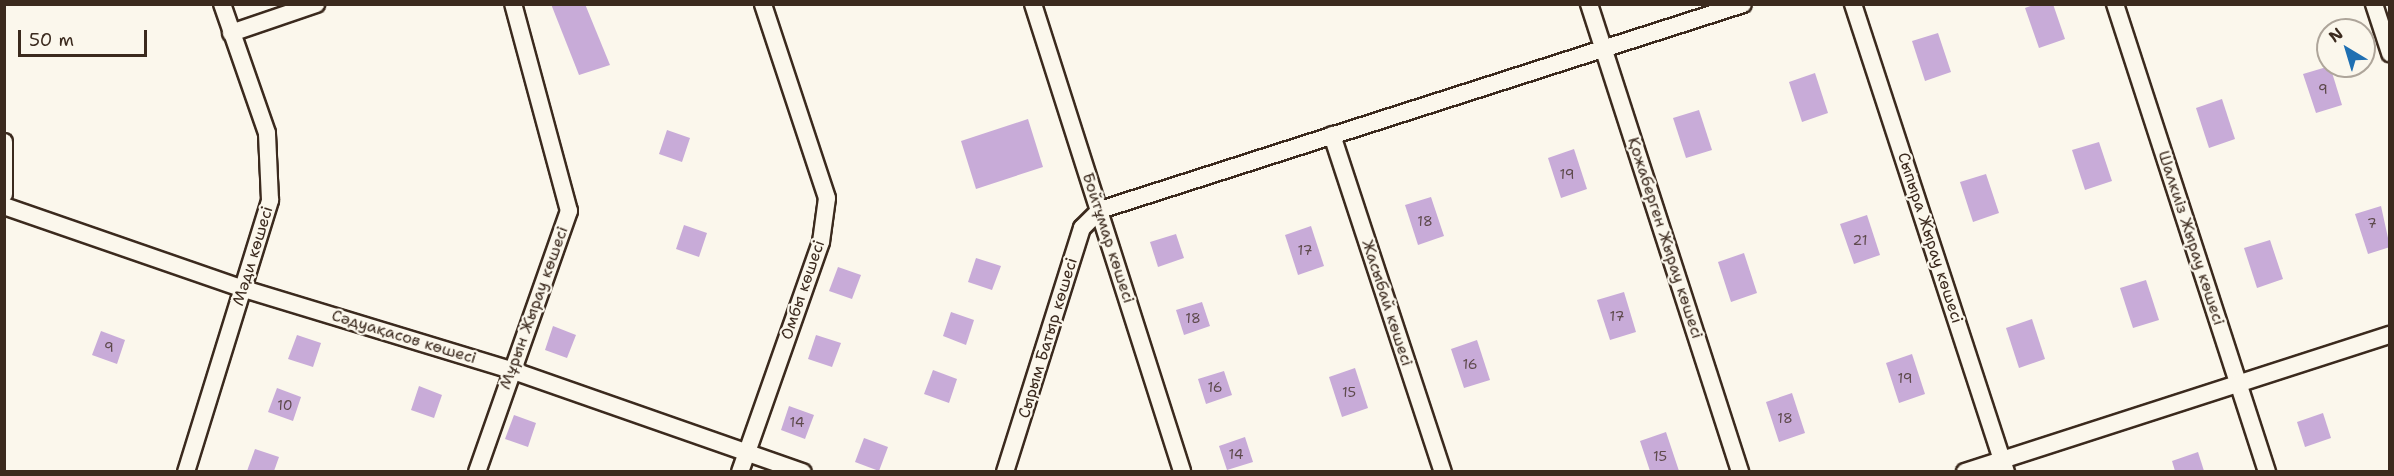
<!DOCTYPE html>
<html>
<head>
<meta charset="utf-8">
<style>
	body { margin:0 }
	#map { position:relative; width:2394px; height:476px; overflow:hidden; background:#fbf7ec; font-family:"Shantell Sans",sans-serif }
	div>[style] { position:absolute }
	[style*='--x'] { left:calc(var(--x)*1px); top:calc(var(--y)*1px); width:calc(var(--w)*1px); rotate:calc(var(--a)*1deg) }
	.building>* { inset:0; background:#c8abd8 }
	.roads { filter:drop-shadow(2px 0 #3b2a1e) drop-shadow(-2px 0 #3b2a1e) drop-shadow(0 2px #3b2a1e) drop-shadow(0 -2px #3b2a1e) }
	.minor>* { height:16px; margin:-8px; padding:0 8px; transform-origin:8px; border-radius:8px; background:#fbf7ec }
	span { translate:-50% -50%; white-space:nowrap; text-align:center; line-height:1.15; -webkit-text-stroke:4.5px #fbf7ec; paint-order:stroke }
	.number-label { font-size:14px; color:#5e4a4c }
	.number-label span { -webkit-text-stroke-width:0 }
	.street-label { font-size:16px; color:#3b2a1e }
	.frame { position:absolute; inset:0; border:6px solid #3b2a1e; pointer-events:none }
	.north { position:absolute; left:2316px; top:18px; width:60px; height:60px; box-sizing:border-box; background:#fbf7ec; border:2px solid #aea59a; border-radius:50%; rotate:322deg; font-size:16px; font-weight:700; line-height:24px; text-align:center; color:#3b2a1e }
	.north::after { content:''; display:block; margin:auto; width:21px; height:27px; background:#1f6fb2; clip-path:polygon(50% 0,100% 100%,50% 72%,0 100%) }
	.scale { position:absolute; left:18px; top:30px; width:129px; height:27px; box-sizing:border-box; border:3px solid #3b2a1e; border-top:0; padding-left:8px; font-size:18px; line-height:21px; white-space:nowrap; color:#3b2a1e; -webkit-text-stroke:4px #fbf7ec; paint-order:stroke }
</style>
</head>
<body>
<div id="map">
	<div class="building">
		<i style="clip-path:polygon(551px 4px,585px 4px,610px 65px,579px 75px)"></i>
		<i style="clip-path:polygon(2036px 4px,2053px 4px,2065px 39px,2039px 48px,2025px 8px)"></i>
		<i style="clip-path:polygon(1938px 33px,1951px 72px,1925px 81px,1912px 41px)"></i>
		<i style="clip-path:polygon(2330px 66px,2342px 105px,2316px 113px,2303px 74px)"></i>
		<i style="clip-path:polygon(1815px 73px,1828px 113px,1802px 122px,1789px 82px)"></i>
		<i style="clip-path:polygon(2222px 99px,2235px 139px,2209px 148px,2196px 108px)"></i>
		<i style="clip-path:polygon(1699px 110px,1712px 150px,1686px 158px,1673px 118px)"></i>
		<i style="clip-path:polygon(1028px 119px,1043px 167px,976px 189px,961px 141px)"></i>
		<i style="clip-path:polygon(667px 130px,690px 138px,682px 162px,659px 154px)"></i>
		<i style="clip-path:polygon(2099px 142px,2112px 181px,2085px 190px,2072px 150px)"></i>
		<i style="clip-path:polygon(1574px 149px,1587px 189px,1561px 198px,1548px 158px)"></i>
		<i style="clip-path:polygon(1986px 174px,1999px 213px,1973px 222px,1960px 182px)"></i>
		<i style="clip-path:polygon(1431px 197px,1444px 236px,1418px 245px,1405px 205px)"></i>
		<i style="clip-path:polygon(2381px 206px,2390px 247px,2368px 254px,2355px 214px)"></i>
		<i style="clip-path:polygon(1867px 215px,1880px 255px,1854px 264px,1840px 224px)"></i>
		<i style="clip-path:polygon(684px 225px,707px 233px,699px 257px,676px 249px)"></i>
		<i style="clip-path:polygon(1311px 226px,1324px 266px,1298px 275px,1285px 235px)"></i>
		<i style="clip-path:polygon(1176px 234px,1184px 258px,1158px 267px,1150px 242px)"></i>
		<i style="clip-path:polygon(2270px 240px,2283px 279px,2257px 288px,2244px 248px)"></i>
		<i style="clip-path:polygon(1744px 253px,1757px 293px,1731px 302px,1718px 262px)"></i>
		<i style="clip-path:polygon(976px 258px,1001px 266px,992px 290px,968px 282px)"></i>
		<i style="clip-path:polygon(838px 267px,861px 275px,852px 299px,829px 291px)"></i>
		<i style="clip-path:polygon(2146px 280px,2159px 320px,2133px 328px,2120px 288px)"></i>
		<i style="clip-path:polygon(1624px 292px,1636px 332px,1610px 340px,1597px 300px)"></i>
		<i style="clip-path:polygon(1202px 302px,1210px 326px,1184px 335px,1176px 310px)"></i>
		<i style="clip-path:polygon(951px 312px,974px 320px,966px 345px,943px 336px)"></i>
		<i style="clip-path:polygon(2032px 319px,2045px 359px,2019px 368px,2006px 328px)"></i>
		<i style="clip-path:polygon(553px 326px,576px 335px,567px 358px,545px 350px)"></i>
		<i style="clip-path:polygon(101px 331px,125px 340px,117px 364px,92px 355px)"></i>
		<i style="clip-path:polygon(297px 335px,321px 343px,313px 367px,288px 359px)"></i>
		<i style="clip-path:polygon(816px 335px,841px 343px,832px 367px,808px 359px)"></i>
		<i style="clip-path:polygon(1477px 340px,1490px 380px,1464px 388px,1451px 349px)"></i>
		<i style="clip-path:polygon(1912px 354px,1925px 394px,1899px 403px,1886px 363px)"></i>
		<i style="clip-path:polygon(1355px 368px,1368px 408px,1342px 417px,1329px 377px)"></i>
		<i style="clip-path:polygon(933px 370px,957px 379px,949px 403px,924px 394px)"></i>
		<i style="clip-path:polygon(1224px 371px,1232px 395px,1206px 404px,1198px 379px)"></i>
		<i style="clip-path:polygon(419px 386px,442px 395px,434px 418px,411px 410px)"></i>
		<i style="clip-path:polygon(277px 388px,301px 397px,293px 421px,268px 412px)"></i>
		<i style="clip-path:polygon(1792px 393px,1805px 433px,1779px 442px,1766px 402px)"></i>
		<i style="clip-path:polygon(789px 406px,814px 415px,805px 439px,781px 430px)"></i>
		<i style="clip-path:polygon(2323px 413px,2331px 438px,2305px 447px,2297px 422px)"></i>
		<i style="clip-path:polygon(514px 415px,536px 423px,528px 447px,505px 439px)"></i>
		<i style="clip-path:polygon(1666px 432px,1679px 471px,1650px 471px,1640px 441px)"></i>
		<i style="clip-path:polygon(1245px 437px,1253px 462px,1227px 470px,1219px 446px)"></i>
		<i style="clip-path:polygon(864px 438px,888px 447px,879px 471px,855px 462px)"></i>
		<i style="clip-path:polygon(255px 449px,279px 457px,274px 471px,247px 471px)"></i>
		<i style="clip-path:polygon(2198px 452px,2204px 471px,2175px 471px,2172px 461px)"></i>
	</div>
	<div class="roads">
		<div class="minor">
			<i style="--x:1033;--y:4;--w:491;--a:72.3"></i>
			<i style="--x:1589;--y:4;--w:492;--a:72.1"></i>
			<i style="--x:1853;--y:4;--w:492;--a:71.9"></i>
			<i style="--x:2115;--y:4;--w:492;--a:72"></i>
			<i style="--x:2374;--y:4;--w:52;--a:71.9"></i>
			<i style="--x:231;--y:33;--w:90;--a:-18.8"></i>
			<i style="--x:1332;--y:135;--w:355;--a:71.8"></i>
			<i style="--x:4;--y:142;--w:52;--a:90"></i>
			<i style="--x:4;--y:206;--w:254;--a:19.1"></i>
			<i style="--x:244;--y:289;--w:279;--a:16.9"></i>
			<i style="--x:511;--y:370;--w:309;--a:19.3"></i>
			<i style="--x:186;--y:472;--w:285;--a:-72.8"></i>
			<i style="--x:270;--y:200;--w:67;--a:-92.6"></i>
			<i style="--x:267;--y:133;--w:137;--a:-109.2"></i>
			<i style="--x:477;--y:472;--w:277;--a:-70.6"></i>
			<i style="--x:569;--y:211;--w:214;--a:-105.1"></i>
			<i style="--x:740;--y:472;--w:244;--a:-70.6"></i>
			<i style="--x:821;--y:242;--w:44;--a:-82.2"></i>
			<i style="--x:827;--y:198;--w:204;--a:-108.3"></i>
			<i style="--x:1005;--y:472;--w:256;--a:-72.5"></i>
			<i style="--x:1082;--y:228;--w:25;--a:-45"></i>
			<i style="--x:1100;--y:210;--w:675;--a:-17.76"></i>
			<i style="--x:1965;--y:472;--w:447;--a:-17.9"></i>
		</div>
	</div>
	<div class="number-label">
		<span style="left:2323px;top:89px">9</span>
		<span style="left:1567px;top:174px">19</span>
		<span style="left:1425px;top:221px">18</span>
		<span style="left:2372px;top:223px">7</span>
		<span style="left:1860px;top:240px">21</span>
		<span style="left:1305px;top:250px">17</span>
		<span style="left:1617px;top:316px">17</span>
		<span style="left:1193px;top:318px">18</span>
		<span style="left:109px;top:347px">9</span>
		<span style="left:1470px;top:364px">16</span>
		<span style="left:1905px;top:378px">19</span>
		<span style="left:1215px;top:387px">16</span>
		<span style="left:1349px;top:392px">15</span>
		<span style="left:285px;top:405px">10</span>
		<span style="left:1785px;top:418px">18</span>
		<span style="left:797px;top:422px">14</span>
		<span style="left:1236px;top:454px">14</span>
		<span style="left:1660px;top:456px">15</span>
	</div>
	<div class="street-label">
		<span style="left:1108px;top:238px;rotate:72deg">Бойтұмар көшесі</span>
		<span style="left:1665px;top:238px;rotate:72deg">Қожаберген Жырау көшесі</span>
		<span style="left:1930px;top:238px;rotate:72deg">Сыпыра Жырау көшесі</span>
		<span style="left:2191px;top:238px;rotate:72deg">Шалкиіз Жырау көшесі</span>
		<span style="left:253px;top:256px;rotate:-73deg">Мәди көшесі</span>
		<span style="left:803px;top:290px;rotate:-71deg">Омбы көшесі</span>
		<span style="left:1387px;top:303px;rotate:72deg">Жасыбай көшесі</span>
		<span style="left:534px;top:308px;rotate:-70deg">Мұрын Жырау көшесі</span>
		<span style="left:404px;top:337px;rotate:17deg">Сәдуақасов көшесі</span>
		<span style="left:1048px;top:338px;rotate:-73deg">Сырым Батыр көшесі</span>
	</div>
	<div class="frame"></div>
	<div class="north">N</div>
	<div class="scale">50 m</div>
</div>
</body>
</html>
